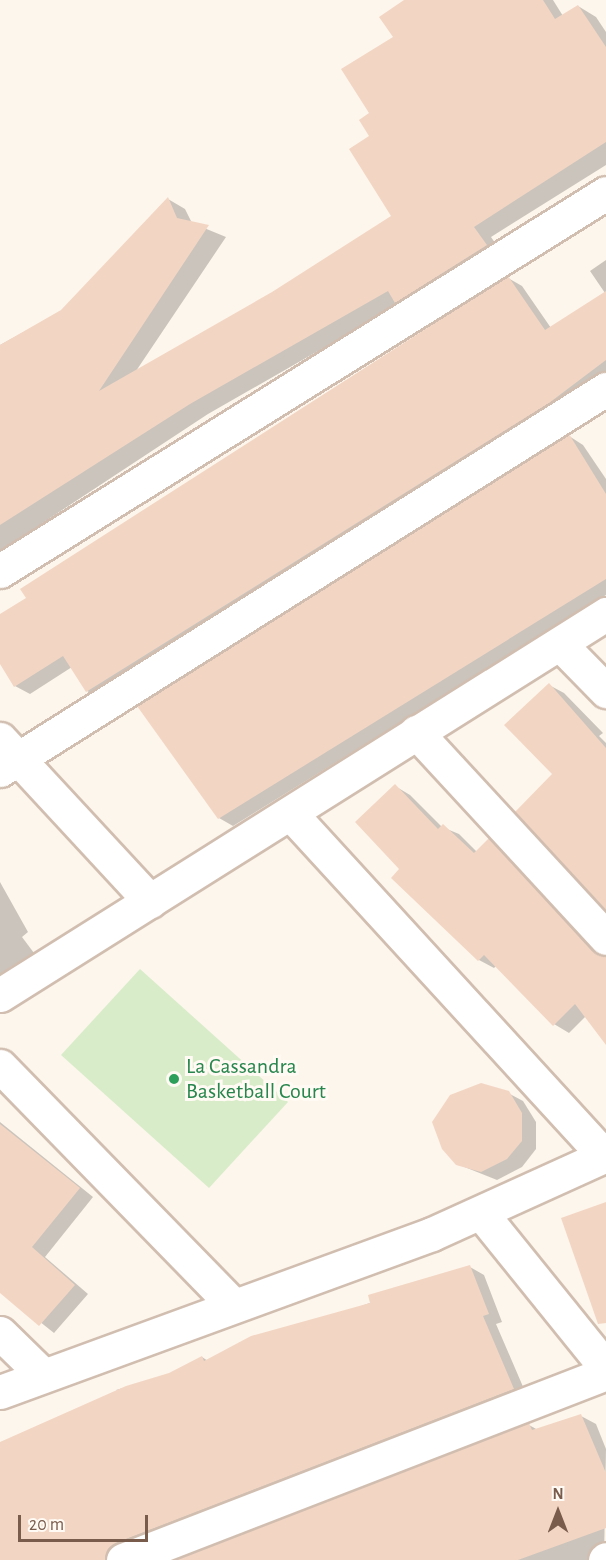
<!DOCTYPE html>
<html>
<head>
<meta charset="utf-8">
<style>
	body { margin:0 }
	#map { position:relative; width:606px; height:1560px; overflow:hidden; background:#fdf6ec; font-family:"Alegreya Sans",sans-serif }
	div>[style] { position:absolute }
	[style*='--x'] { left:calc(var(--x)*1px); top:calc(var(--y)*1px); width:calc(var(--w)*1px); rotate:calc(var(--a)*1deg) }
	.green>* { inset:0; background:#d8ecc9 }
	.shadow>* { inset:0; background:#0003 }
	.building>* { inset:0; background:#f3d5c3 }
	.roads { filter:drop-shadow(2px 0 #d1beb0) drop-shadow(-2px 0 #d1beb0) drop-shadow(0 2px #d1beb0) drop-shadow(0 -2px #d1beb0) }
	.minor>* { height:33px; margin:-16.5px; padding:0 16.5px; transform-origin:16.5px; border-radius:16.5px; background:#fff }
	.dots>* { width:16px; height:16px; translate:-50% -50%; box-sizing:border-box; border:3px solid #fffaf3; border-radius:50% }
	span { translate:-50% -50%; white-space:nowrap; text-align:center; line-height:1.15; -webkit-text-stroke:6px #fffaf3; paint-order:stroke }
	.leisure-label { font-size:22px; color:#27864d }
	.left { translate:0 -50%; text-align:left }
	.north { position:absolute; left:528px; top:1482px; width:60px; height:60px; -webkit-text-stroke:4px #fffaf3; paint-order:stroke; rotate:0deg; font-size:16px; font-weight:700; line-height:24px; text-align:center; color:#7a5c4d }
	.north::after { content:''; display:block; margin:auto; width:21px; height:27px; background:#7a5c4d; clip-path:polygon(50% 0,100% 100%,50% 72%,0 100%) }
	.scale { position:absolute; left:18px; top:1515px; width:130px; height:27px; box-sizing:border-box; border:3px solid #7a5c4d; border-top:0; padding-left:8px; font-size:18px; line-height:21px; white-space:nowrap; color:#7a5c4d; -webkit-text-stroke:4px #fffaf3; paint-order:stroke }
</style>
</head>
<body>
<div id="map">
	<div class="green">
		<i style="clip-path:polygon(140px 969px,288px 1102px,209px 1188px,61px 1055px)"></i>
	</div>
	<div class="shadow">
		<i style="clip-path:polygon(407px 0,553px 0,563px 16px,578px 6px,596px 17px,606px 32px,606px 165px,491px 237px,504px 256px,400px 304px,208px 414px,0 551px,0 345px,62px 311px,168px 199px,185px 209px,192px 223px,226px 237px,136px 371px,273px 293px,393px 217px,371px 137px,371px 114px)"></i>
		<i style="clip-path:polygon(606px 260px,606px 380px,102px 699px,87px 691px,72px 667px,30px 694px,15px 686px,0 661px,0 616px,508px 278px,522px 286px,551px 328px,605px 293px,590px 271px)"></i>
		<i style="clip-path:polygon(569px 436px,583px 445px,606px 479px,606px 595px,233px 826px,219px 818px,139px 706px)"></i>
		<i style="clip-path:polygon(549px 685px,564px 693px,603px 733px,599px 736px,606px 743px,606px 908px,554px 774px)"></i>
		<i style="clip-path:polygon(395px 786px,410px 795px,442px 827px,459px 834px,477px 852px,489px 840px,504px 849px,606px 956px,606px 1043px,586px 1016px,569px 1033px,554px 1024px,496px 966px,494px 968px,479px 960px,401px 869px)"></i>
		<i style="clip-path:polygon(0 882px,28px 932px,22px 937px,37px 957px,0 976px)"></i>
		<i style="clip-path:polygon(508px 1093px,523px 1101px,536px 1122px,536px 1149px,522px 1167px,497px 1180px,457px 1164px)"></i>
		<i style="clip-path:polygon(0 1122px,93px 1197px,45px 1257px,88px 1294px,54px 1333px,0 1290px)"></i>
		<i style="clip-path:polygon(470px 1267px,484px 1275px,502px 1322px,496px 1324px,527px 1396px,122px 1560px,0 1560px,0 1449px,127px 1400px,116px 1390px,169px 1375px,202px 1357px,208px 1361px)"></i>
		<i style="clip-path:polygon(581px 1416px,596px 1424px,606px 1449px,604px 1560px,179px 1560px,529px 1425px,538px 1430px)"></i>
	</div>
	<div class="building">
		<i style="clip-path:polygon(404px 0,543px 0,555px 19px,578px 5px,606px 47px,606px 142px,474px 227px,487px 245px,395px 303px,388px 291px,190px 404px,0 525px,0 345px,61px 310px,168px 197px,177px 218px,209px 225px,99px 391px,272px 292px,391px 216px,349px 149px,369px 136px,359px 120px,369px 113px,341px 69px,393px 37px,379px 17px)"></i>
		<i style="clip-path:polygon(508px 276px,545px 330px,606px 291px,606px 360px,549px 403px,86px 692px,63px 656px,14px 687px,0 664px,0 614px,26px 598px,20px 589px)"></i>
		<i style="clip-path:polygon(569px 434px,606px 494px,606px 579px,218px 819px,137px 706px)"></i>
		<i style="clip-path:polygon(549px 683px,606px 748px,606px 910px,515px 812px,552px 774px,504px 725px)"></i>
		<i style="clip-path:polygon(395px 784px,438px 829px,443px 824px,474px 853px,489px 838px,592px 951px,606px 956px,606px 1045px,575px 1004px,553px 1026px,484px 955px,478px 961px,391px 878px,399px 869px,355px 822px)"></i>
		<i style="clip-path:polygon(481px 1083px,509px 1091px,522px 1113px,522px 1141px,507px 1159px,481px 1172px,456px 1165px,442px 1149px,432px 1122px,450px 1095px)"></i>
		<i style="clip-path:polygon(0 1124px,80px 1188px,32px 1247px,75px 1285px,39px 1326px,0 1293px)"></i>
		<i style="clip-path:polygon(606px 1202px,606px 1323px,598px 1324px,561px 1218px)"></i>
		<i style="clip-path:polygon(470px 1265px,489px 1314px,483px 1316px,514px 1389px,116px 1543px,108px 1549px,105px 1560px,0 1560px,0 1442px,126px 1386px,169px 1373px,202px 1356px,204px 1361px,251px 1336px,370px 1303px,368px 1295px)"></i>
		<i style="clip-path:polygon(581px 1414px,606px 1473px,606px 1528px,518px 1560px,175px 1560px,529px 1423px,532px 1430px)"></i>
	</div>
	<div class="roads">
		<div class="minor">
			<i style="--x:0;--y:571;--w:714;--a:-31.95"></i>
			<i style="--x:560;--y:644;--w:66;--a:45.6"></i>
			<i style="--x:416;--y:732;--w:280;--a:47.3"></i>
			<i style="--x:0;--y:739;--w:221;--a:47.2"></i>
			<i style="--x:0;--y:770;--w:716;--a:-32.16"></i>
			<i style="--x:291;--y:814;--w:464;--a:47.5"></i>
			<i style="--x:0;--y:995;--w:716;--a:-32.16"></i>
			<i style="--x:0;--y:1066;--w:332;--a:45.7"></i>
			<i style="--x:481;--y:1213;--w:199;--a:51.1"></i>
			<i style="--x:0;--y:1333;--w:59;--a:44.3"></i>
			<i style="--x:0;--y:1392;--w:460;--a:-20.1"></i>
			<i style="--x:432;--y:1234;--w:191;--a:-24.4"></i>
			<i style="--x:123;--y:1560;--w:518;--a:-21.16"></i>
			<i style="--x:605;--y:1560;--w:1;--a:-45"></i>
		</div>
	</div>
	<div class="dots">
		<i style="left:174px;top:1079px;background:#2e9e5b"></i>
	</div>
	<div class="leisure-label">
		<span class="left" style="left:186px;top:1079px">La Cassandra<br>Basketball Court</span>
	</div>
	<div class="north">N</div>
	<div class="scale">20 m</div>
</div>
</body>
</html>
